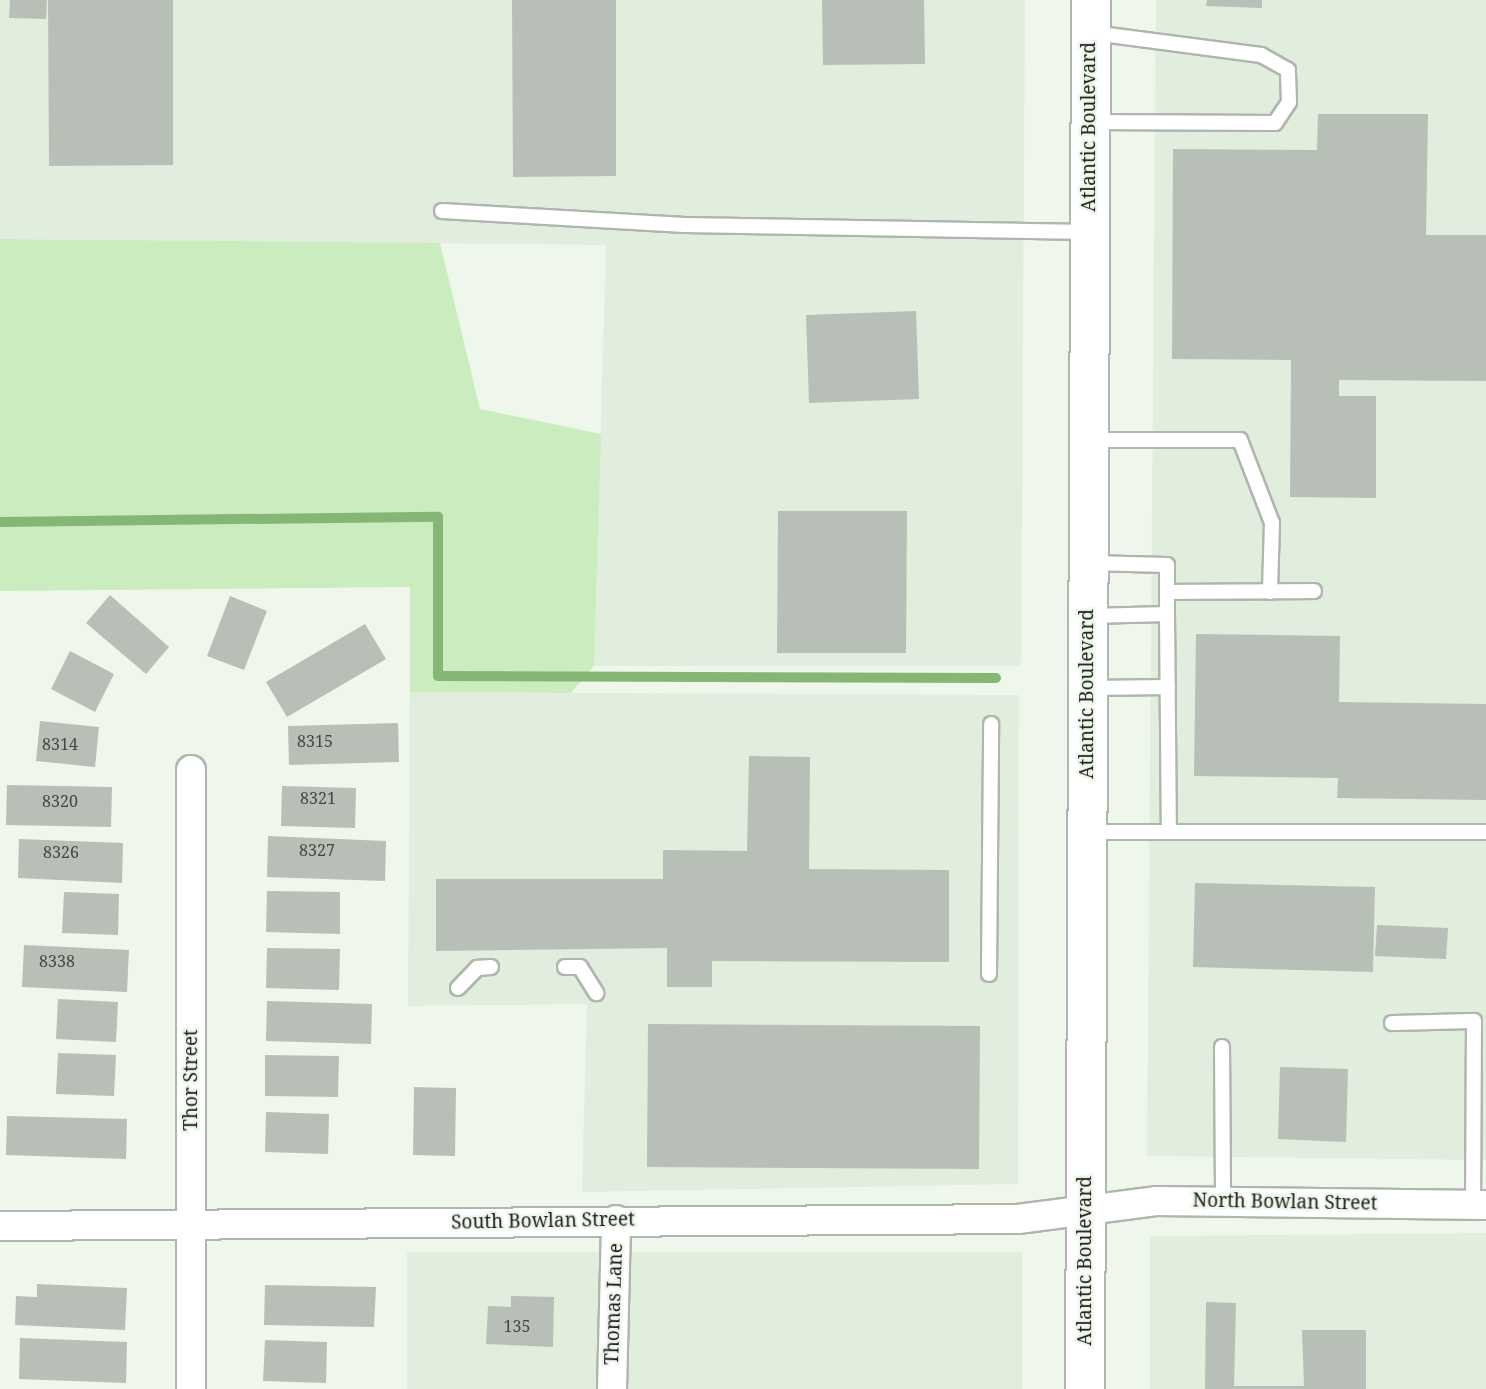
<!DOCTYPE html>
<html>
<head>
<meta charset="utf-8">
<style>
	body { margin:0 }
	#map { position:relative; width:1486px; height:1389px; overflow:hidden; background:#eff7ed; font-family:"Noto Serif",serif }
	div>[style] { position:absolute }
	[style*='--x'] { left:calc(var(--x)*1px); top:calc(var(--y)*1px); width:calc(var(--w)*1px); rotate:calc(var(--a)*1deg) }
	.built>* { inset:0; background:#e1eddd }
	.green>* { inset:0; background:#caecbf }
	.stream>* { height:10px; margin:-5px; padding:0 5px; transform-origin:5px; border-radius:5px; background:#86b676 }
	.building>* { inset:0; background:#b8bfb6 }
	.roads { filter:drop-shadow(2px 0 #afb6ad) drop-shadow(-2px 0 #afb6ad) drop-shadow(0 2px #afb6ad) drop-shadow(0 -2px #afb6ad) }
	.lane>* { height:14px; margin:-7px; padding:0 7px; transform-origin:7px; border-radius:7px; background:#fff }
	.street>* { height:28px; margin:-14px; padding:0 14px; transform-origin:14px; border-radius:14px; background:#fff }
	.primary>* { height:38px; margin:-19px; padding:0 19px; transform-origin:19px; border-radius:19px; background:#fff }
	span { translate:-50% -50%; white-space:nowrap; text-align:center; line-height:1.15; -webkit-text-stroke:5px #eff7ed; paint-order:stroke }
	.number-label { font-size:16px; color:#434742 }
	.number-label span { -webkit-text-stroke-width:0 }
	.street-label { font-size:19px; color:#1c1f1b }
</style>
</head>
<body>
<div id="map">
	<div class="built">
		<i style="clip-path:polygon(0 0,1025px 0,1021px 666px,594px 666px,606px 245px,0 239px)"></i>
		<i style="clip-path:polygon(1156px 0,1486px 0,1486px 1160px,1147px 1156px)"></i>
		<i style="clip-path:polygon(410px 692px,1019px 695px,1018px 1184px,582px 1192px,587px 1004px,408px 1006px)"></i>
		<i style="clip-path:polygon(1486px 1233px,1486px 1389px,1150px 1389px,1150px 1236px)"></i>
		<i style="clip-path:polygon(407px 1252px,1022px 1252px,1022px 1389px,407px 1389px)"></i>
	</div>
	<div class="green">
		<i style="clip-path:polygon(0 239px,440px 243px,480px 409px,601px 434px,594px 666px,571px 693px,410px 692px,410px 587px,0 591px)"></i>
	</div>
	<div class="stream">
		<i style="--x:0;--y:522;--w:438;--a:-0.7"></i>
		<i style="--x:438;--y:517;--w:159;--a:90"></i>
		<i style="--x:438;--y:676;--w:558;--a:0.21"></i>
	</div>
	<div class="building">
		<i style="clip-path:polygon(10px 0,47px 0,46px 19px,9px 18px)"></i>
		<i style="clip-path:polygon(48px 0,173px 0,173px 165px,49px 166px)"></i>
		<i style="clip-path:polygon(512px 0,616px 0,616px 176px,513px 177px)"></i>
		<i style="clip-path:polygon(822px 0,924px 0,925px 64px,823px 65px)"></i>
		<i style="clip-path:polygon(1207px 0,1262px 0,1262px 8px,1206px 6px)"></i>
		<i style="clip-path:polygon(1318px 114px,1428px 114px,1426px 235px,1486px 235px,1486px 381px,1339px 380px,1339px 396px,1376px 396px,1376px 498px,1290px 497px,1291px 360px,1172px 359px,1173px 149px,1317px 150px)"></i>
		<i style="clip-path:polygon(916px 311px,919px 399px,809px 403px,806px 315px)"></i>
		<i style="clip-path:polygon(778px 511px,907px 511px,906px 653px,777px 653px)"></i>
		<i style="clip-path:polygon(110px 595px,169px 647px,146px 674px,86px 623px)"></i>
		<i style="clip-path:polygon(230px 596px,267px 611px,244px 670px,207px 656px)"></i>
		<i style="clip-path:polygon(365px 624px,386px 659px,287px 717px,266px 682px)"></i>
		<i style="clip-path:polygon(1196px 634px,1340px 636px,1339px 702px,1486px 704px,1486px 800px,1337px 798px,1338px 778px,1194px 776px)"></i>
		<i style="clip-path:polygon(70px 651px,114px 674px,95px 712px,51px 689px)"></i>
		<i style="clip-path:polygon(40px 721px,99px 727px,95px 767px,36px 761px)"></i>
		<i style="clip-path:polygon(398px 723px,399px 762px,289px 765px,288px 726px)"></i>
		<i style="clip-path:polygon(749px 756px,810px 757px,809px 869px,949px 870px,949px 962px,712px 961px,712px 987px,667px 987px,667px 948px,436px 951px,436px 879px,663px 879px,663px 850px,747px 851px)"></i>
		<i style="clip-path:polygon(7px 785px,112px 787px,111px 827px,6px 825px)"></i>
		<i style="clip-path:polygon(282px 786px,356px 788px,355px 828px,281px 826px)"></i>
		<i style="clip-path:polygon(268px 836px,386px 841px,385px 881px,267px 877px)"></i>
		<i style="clip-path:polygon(19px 839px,123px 843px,122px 883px,18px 878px)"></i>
		<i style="clip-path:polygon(1195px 883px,1375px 887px,1373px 972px,1193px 967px)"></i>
		<i style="clip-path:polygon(267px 891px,340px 892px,340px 934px,266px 932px)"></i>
		<i style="clip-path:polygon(64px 892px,119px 894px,118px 935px,62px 933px)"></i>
		<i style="clip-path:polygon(1377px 925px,1448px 928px,1446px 959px,1375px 956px)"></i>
		<i style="clip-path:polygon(24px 945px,129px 950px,127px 992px,22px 987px)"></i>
		<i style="clip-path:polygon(267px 948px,340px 949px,339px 990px,266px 988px)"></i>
		<i style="clip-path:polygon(58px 999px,118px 1002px,116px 1042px,56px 1039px)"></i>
		<i style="clip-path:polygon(267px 1001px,372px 1004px,371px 1044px,266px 1041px)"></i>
		<i style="clip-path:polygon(648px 1024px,980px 1026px,979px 1169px,647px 1167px)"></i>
		<i style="clip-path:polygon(58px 1053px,116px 1055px,114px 1096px,56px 1094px)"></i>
		<i style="clip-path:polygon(265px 1055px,339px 1056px,338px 1097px,265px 1096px)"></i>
		<i style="clip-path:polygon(1280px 1067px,1348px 1069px,1346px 1142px,1278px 1139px)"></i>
		<i style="clip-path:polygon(414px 1087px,456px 1088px,455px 1156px,413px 1155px)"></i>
		<i style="clip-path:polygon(266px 1112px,329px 1114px,328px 1154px,265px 1152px)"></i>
		<i style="clip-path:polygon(7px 1116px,127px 1119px,126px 1159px,6px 1155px)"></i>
		<i style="clip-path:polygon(37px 1284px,127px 1288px,125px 1330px,15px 1325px,16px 1296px,37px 1297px)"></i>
		<i style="clip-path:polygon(265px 1285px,376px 1287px,374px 1327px,264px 1325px)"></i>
		<i style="clip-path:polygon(511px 1296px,554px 1297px,553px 1347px,486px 1344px,488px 1306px,511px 1307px)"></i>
		<i style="clip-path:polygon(1206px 1302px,1236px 1303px,1234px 1386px,1304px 1386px,1302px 1330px,1366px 1330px,1366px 1389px,1205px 1389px)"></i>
		<i style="clip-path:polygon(20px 1338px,127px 1342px,126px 1383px,19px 1379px)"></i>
		<i style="clip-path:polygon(265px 1340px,327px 1342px,326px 1383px,263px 1381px)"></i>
	</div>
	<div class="roads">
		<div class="lane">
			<i style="--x:1090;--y:122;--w:185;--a:0.3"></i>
			<i style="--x:1275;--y:123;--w:25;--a:-56"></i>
			<i style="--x:1289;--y:102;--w:32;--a:-92"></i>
			<i style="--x:1288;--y:70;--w:31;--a:-151"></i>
			<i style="--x:1261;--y:55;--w:168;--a:-172.5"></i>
			<i style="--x:442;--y:211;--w:243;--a:3.3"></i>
			<i style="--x:685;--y:225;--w:403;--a:1"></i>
			<i style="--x:1092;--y:440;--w:148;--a:0"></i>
			<i style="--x:1240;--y:440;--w:89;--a:68.9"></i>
			<i style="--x:1272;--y:523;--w:69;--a:91.7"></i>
			<i style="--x:1167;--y:592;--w:147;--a:-0.4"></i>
			<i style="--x:1167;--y:614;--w:218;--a:89.5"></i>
			<i style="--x:1089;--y:616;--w:78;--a:-1.5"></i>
			<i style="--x:1167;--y:614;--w:49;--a:-90"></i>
			<i style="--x:1167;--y:565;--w:77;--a:-178.5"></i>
			<i style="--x:1089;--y:688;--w:79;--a:-0.7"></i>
			<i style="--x:1088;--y:832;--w:398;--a:0"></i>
			<i style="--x:565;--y:967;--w:15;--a:0"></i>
			<i style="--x:580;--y:967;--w:31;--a:58"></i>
			<i style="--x:989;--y:974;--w:250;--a:-89.5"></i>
			<i style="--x:458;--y:988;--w:28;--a:-46"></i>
			<i style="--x:477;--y:968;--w:14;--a:-4"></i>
			<i style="--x:1392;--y:1023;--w:82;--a:-1.4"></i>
			<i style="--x:1474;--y:1021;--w:183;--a:90.3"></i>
			<i style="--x:1222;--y:1047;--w:154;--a:89.6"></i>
		</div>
		<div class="street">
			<i style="--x:0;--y:1226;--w:1018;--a:-0.39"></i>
			<i style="--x:1018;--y:1219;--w:139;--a:-7.4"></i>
			<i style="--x:1156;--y:1201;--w:330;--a:0.7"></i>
			<i style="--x:191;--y:1389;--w:619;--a:-90"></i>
			<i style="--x:612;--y:1389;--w:169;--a:-88.6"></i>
		</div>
		<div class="primary">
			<i style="--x:1085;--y:1389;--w:1389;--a:-89.75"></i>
		</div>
	</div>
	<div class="number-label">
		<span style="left:315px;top:741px">8315</span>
		<span style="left:60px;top:744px">8314</span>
		<span style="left:318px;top:798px">8321</span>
		<span style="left:60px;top:801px">8320</span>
		<span style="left:317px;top:850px">8327</span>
		<span style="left:61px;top:852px">8326</span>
		<span style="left:57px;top:961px">8338</span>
		<span style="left:517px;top:1326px">135</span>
	</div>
	<div class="street-label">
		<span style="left:1089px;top:127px;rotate:-90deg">Atlantic Boulevard</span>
		<span style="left:1087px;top:694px;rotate:-90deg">Atlantic Boulevard</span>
		<span style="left:191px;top:1080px;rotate:-90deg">Thor Street</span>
		<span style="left:1285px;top:1202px;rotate:1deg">North Bowlan Street</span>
		<span style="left:543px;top:1221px;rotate:-1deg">South Bowlan Street</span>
		<span style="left:1085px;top:1261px;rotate:-90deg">Atlantic Boulevard</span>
		<span style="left:614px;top:1304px;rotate:-88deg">Thomas Lane</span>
	</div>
</div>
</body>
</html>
